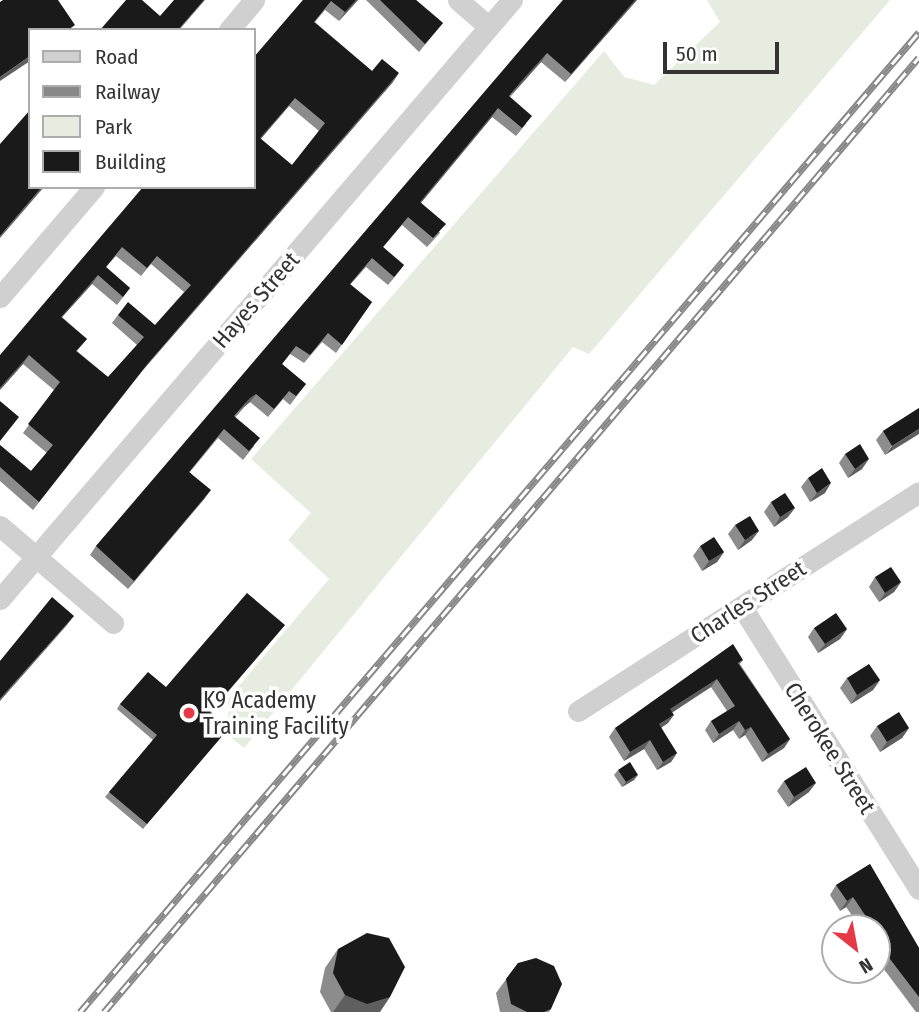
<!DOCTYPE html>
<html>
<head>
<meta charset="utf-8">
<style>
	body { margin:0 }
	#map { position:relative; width:919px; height:1012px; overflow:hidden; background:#fff; font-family:"Fira Sans Condensed",sans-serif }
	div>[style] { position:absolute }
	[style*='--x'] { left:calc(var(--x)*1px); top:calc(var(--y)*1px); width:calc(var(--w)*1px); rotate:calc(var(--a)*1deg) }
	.green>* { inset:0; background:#e6ecdf }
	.minor>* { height:21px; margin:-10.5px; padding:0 10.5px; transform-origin:10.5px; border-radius:10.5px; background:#d0d0d0 }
	.rail>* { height:7px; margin-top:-3.5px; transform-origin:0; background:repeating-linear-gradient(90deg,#fff 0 13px,#888 0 26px); box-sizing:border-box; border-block:2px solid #888 }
	.wall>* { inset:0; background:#8c8c8c }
	.shaded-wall>* { inset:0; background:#5f5f5f }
	.building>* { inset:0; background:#1a1a1a }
	.dots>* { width:19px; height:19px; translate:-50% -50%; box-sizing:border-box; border:4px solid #fff; border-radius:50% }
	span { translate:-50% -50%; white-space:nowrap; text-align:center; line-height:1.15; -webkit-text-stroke:7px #fff; paint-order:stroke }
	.street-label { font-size:23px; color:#333 }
	.poi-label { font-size:23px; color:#333 }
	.left { translate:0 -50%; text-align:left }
	.legend { position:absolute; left:28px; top:28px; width:228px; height:161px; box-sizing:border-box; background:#fff; border:2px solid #adadad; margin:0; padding:9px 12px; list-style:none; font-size:21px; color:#333 }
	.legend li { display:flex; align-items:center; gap:14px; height:35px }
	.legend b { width:35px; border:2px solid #adadad }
	.north { position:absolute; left:821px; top:914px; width:70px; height:70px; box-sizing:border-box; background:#fff; border:2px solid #adadad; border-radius:50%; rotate:149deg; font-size:19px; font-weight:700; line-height:28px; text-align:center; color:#333 }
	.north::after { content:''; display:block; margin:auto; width:24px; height:32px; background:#e63946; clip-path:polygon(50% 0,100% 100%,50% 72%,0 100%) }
	.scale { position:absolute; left:663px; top:42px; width:116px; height:32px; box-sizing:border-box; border:4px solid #333; border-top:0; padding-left:9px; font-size:21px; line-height:24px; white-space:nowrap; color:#333; -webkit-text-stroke:5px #fff; paint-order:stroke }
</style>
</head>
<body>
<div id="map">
	<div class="green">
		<i style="clip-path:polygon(707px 0,890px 0,589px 354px,573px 347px,244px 748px,229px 736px,228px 699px,329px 579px,288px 540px,311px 513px,251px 459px,604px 51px,624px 77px,654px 85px,720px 22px)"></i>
	</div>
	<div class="minor">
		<i style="--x:458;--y:0;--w:41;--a:41.1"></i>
		<i style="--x:229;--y:30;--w:39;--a:-50"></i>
		<i style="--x:0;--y:297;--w:145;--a:-49.5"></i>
		<i style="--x:0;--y:526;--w:149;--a:40.6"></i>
		<i style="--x:0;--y:599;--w:788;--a:-49.48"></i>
		<i style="--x:742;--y:607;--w:333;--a:57.9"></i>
		<i style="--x:578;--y:711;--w:405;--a:-32.7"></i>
	</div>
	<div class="rail">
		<i style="--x:80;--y:1012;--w:1290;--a:-49.43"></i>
		<i style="--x:104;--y:1012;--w:1255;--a:-49.52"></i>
	</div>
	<div class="wall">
		<i style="clip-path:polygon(evenodd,303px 0,358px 0,339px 21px,325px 10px,315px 22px,372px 71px,393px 82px,143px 370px,33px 510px,0 481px,0 445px,31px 471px,47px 453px,23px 433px,54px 390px,23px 364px,0 390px,254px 57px,303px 0,289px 106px,319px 131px,292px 165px,260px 139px,289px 106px,303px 0,116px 256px,141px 276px,151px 264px,184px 292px,155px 325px,118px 315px,112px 323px,137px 345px,108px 377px,77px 351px,87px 339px,62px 317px,92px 284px,117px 305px,130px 288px,106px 267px,116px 256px)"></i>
		<i style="clip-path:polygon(366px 0,416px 0,443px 23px,419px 52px)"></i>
		<i style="clip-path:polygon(563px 0,637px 0,565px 82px,541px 62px,519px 86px,509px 97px,526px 124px,516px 136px,492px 117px,421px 203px,440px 233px,427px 247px,402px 225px,383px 247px,404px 265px,398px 273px,388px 285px,366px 267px,350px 285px,372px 302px,336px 353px,322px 342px,304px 363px,290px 354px,282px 364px,306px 384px,290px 405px,283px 399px,268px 417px,250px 402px,244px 407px,235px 417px,254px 446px,243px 460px,218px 438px,190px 472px,205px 498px,128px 589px,90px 555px,96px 546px)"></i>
		<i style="clip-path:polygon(919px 408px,885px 455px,876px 440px,883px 431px)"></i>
		<i style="clip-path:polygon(845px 454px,862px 469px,848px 478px,839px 463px)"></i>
		<i style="clip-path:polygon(808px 478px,825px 493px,810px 502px,801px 487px)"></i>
		<i style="clip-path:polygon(771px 502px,788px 517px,774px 527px,764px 512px)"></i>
		<i style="clip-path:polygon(735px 525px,752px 540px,738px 550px,728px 534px)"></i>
		<i style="clip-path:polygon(700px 546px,724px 552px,717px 562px,702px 571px,693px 556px)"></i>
		<i style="clip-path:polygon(875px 577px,901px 582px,894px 592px,879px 602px,869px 587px)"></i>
		<i style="clip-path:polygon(285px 625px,211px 712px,229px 728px,143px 829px,105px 797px,153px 740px,117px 709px,120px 704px,166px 687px)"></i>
		<i style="clip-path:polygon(814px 628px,847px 629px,840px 639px,818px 653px,808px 637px)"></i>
		<i style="clip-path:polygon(743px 660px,740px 664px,790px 739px,784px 748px,762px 762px,745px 735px,739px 739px,733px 730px,713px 743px,705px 730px,711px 721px,727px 711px,711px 687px,672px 712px,668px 723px,661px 728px,677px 753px,671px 762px,657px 770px,644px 749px,624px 761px,609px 737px,615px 728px)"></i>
		<i style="clip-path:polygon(847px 678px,880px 680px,873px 690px,851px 704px,840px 688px)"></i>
		<i style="clip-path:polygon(877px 726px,909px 728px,902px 738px,880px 752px,870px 736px)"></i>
		<i style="clip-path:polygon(618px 770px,634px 780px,622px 787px,614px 775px)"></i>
		<i style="clip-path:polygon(784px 781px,809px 792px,788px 807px,777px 791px)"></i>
		<i style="clip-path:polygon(870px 864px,919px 948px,919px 1012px,916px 1012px,877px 960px,877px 928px,861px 928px,846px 907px,840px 911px,830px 895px,836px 885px)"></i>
		<i style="clip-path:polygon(338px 949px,380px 1012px,331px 1012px,320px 992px,325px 968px)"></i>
		<i style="clip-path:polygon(518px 963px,551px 1009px,549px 1012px,500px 1012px,496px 993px)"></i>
	</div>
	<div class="shaded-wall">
		<i style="clip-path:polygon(204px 0,205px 0,179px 30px,178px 30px)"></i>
		<i style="clip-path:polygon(356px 0,358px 0,339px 21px,345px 12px)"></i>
		<i style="clip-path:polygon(635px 0,637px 0,565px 82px,571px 74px)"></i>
		<i style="clip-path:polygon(547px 53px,541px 62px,503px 105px,525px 77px)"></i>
		<i style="clip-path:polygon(30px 56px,30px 61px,0 81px,0 77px)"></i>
		<i style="clip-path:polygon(399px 73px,393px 82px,143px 370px,33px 510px,149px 362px)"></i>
		<i style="clip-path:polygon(295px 98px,289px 106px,254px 147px,260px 138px)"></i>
		<i style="clip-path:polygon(498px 108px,492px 117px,414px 211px,420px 202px)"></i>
		<i style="clip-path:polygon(42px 187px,44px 187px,0 238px,0 236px)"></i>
		<i style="clip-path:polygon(98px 275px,92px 284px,55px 325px,61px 317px)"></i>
		<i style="clip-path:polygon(29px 355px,23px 364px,0 390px,0 388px)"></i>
		<i style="clip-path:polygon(256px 394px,250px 402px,244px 407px,229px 425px,250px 398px)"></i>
		<i style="clip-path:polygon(919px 429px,919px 434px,885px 455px,892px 446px)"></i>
		<i style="clip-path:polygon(869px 459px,862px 469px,848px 478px,855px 469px)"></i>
		<i style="clip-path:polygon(831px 483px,825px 493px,810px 502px,817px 493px)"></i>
		<i style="clip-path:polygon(211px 490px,205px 498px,128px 589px,134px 581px)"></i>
		<i style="clip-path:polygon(795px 508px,788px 517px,774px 527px,780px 517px)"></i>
		<i style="clip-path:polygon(759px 531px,752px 540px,738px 550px,745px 540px)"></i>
		<i style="clip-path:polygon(724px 552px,717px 562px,702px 571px,709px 561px)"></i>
		<i style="clip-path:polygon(901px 582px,894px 592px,879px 602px,885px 593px)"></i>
		<i style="clip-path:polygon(74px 616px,67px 625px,0 701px,0 699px)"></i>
		<i style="clip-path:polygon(847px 629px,840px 639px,818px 653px,825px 644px)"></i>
		<i style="clip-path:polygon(717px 679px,711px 687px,664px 718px,670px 709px)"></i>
		<i style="clip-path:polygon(880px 680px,873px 690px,851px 704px,857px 695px)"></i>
		<i style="clip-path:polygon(674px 715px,668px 723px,653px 733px,659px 724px)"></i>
		<i style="clip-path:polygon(739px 721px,733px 730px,713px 743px,719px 734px)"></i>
		<i style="clip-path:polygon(751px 727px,745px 735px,739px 739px,745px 730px)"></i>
		<i style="clip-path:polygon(909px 728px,902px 738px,880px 752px,887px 742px)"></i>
		<i style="clip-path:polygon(790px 739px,784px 748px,762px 762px,768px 754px)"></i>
		<i style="clip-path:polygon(650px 740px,644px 749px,624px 761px,630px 752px)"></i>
		<i style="clip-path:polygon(677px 753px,671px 762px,657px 770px,663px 762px)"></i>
		<i style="clip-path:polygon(638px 775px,634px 780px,622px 787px,626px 782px)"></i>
		<i style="clip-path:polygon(816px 783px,809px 792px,788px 807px,794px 797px)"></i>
		<i style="clip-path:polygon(853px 897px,846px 907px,840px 911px,847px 901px)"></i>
		<i style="clip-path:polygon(345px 995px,390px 997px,380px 1012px,333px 1012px)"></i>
	</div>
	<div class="building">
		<i style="clip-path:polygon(3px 0,58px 0,75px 25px,68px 30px,30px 30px,30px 56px,0 77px,0 2px)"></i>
		<i style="clip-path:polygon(126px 0,142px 0,160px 16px,174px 0,204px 0,178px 30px,100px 30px)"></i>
		<i style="clip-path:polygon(evenodd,303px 0,356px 0,345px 12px,331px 1px,314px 22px,372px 71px,382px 59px,399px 73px,149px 362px,39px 502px,0 467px,0 445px,31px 471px,53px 445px,28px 424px,60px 382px,29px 355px,0 388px,0 355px,143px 187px,254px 187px,254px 57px,303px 0,295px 98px,325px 123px,292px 165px,260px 138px,295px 98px,303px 0,122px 247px,147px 268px,157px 256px,191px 285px,155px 325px,128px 302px,118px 315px,144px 337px,108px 377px,76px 351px,87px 339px,61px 317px,98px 275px,123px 297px,130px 288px,106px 267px,122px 247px)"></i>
		<i style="clip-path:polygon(380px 0,416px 0,443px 23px,425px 44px)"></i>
		<i style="clip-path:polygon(563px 0,635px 0,571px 74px,547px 53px,525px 77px,509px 96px,532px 116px,522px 128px,498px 108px,420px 202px,446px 224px,433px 238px,408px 217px,383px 247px,404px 265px,394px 277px,372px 258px,350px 284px,372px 302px,342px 345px,328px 333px,310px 355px,296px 346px,282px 364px,306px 384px,296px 396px,289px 391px,274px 409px,256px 394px,250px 398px,234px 416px,260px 438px,249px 451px,224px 429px,189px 472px,211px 490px,134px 581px,96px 546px)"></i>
		<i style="clip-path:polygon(30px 110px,30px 187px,42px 187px,0 236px,0 144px)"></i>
		<i style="clip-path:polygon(0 401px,19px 417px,0 441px)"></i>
		<i style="clip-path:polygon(919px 408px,919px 429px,892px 446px,883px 431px)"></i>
		<i style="clip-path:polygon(860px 444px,869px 459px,855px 469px,845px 454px)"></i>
		<i style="clip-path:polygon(822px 468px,831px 483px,817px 493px,808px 478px)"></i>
		<i style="clip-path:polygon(785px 493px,795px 508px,780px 517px,771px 502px)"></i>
		<i style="clip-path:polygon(750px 516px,759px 531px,745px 540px,735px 525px)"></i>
		<i style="clip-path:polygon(714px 537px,724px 552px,709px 561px,700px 546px)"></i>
		<i style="clip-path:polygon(891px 567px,901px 582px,885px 593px,875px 577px)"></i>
		<i style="clip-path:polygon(247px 593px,285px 625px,210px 712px,229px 728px,147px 824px,109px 792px,157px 735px,120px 704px,148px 672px,166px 687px)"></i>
		<i style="clip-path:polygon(52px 597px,74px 616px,0 699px,0 661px)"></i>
		<i style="clip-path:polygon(836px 613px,847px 629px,825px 644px,814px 628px)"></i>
		<i style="clip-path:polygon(733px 644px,743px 660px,738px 663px,790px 739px,768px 754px,751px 727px,745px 730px,739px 721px,719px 734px,711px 721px,735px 706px,717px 679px,670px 709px,674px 715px,659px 724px,677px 753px,663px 762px,650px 740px,630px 752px,615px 728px)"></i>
		<i style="clip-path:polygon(869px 664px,880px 680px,857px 695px,847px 678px)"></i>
		<i style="clip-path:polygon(899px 712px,909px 728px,887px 742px,877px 726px)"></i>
		<i style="clip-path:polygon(630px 762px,638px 775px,626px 782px,618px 770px)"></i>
		<i style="clip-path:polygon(806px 767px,816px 783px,794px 797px,784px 781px)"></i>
		<i style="clip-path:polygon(870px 864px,919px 948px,919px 997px,877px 942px,877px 928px,871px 928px,873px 927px,853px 897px,847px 901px,836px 885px)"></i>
		<i style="clip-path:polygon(367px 933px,389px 938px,405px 967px,390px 997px,367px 1004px,345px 995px,333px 973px,338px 949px)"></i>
		<i style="clip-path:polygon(536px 958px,554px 966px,562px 984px,551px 1009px,544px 1012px,527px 1012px,511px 1004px,506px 979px,518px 963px)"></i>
	</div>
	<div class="dots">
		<i style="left:189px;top:713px;background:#e63946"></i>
	</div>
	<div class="street-label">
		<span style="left:256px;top:300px;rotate:-49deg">Hayes Street</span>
		<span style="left:748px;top:602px;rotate:-33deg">Charles Street</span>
		<span style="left:830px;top:748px;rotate:58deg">Cherokee Street</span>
	</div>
	<div class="poi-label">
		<span class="left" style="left:203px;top:713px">K9 Academy<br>Training Facility</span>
	</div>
	<ul class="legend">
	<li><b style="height:9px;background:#d0d0d0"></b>Road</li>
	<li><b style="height:9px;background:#888"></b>Railway</li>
	<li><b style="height:19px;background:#e6ecdf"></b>Park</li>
	<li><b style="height:19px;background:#1a1a1a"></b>Building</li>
	</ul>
	<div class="north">N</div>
	<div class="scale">50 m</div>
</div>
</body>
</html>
